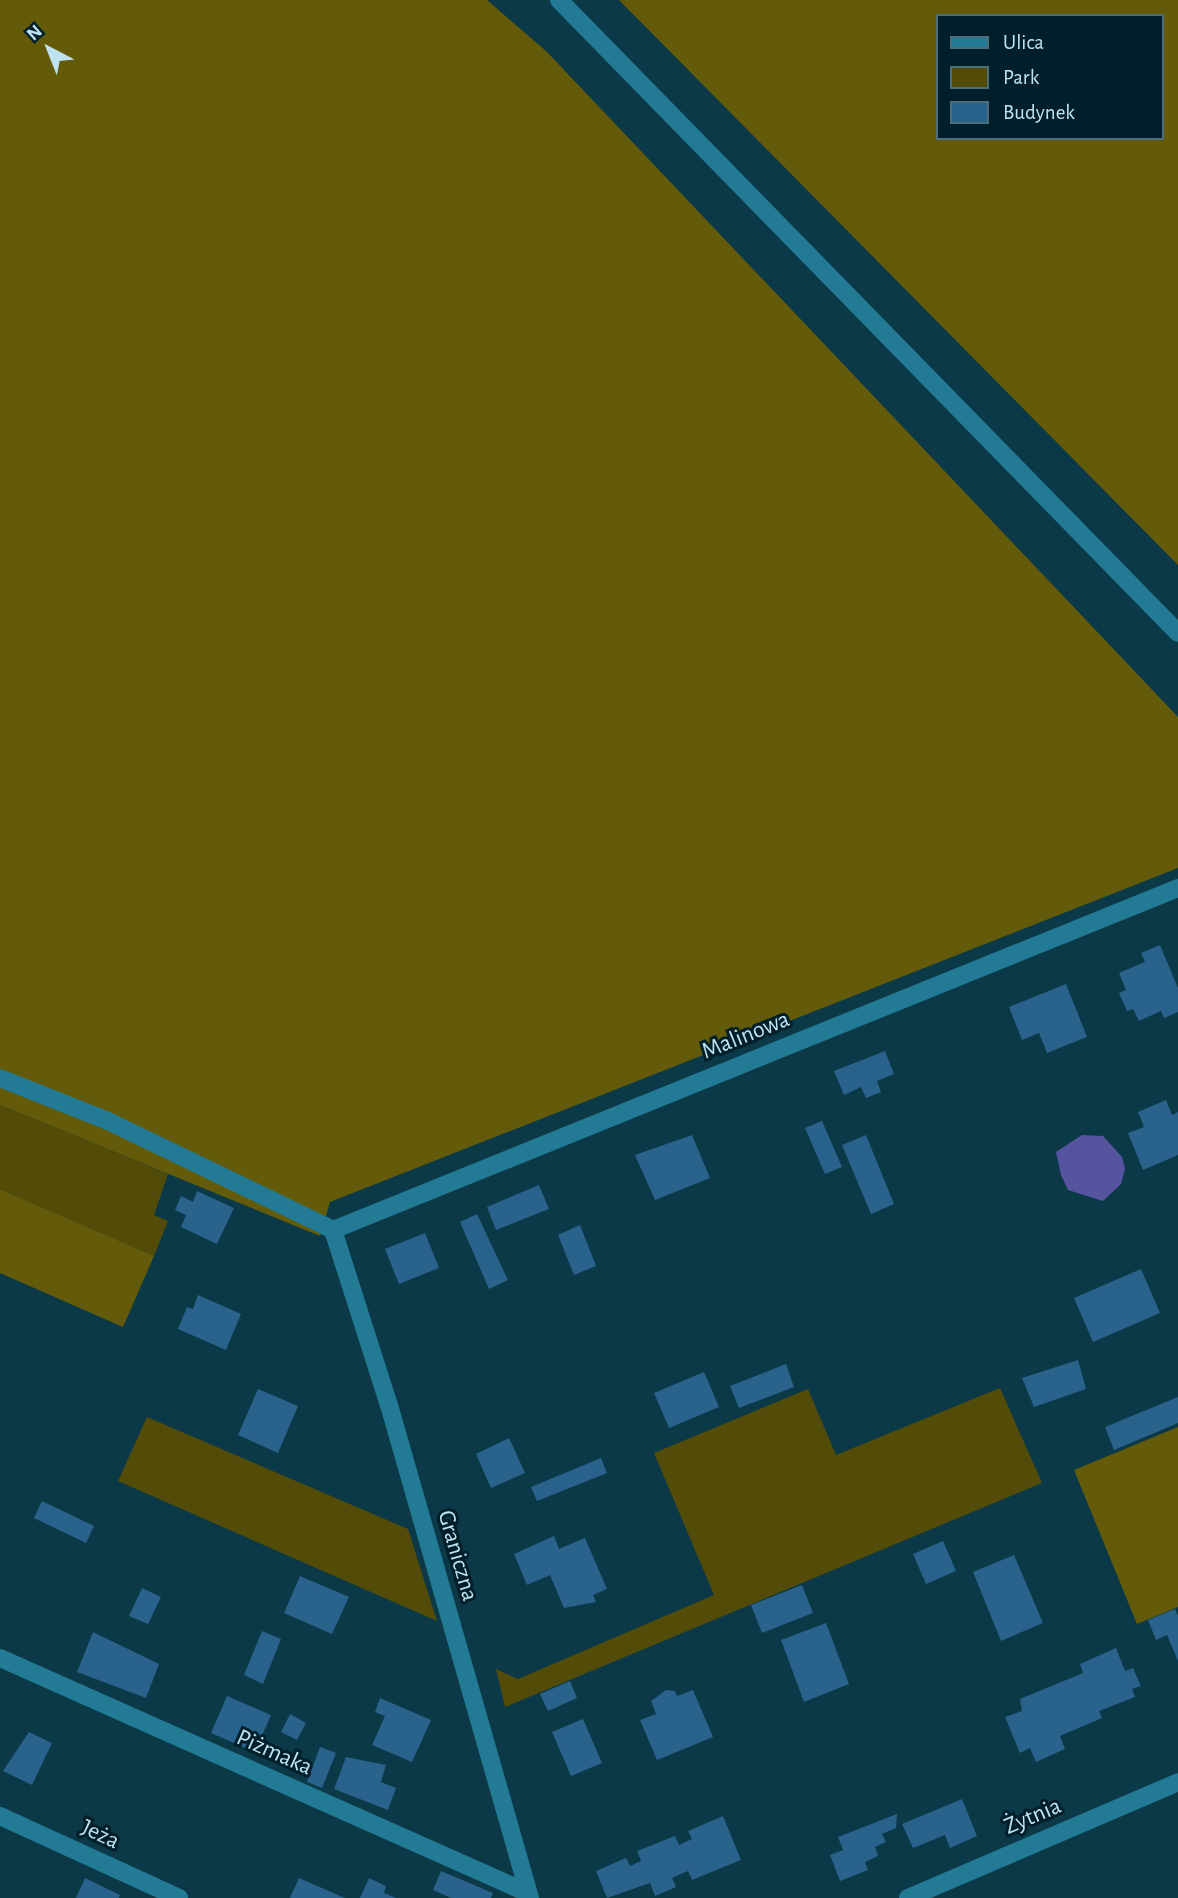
<!DOCTYPE html>
<html>
<head>
<meta charset="utf-8">
<style>
	body { margin:0 }
	#map { position:relative; width:1178px; height:1898px; overflow:hidden; background:#0b3947; font-family:"Alegreya Sans",sans-serif }
	div>[style] { position:absolute }
	[style*='--x'] { left:calc(var(--x)*1px); top:calc(var(--y)*1px); width:calc(var(--w)*1px); rotate:calc(var(--a)*1deg) }
	.green>* { inset:0; background:#534c09 }
	.forest>* { inset:0; background:#635b09 }
	.water>* { inset:0; background:#57549f }
	.building>* { inset:0; background:#29628b }
	.minor>* { height:18px; margin:-9px; padding:0 9px; transform-origin:9px; border-radius:9px; background:#227a94 }
	span { translate:-50% -50%; white-space:nowrap; text-align:center; line-height:1.15; -webkit-text-stroke:6px #001f2a; paint-order:stroke }
	.street-label { font-size:24px; color:#bde3f1 }
	.legend { position:absolute; left:936px; top:14px; width:228px; height:126px; box-sizing:border-box; background:#001f2a; border:2px solid #4c6d7a; margin:0; padding:9px 12px; list-style:none; font-size:21px; color:#bde3f1 }
	.legend li { display:flex; align-items:center; gap:14px; height:35px }
	.legend b { width:35px; border:2px solid #4c6d7a }
	.north { position:absolute; left:14px; top:14px; width:70px; height:70px; -webkit-text-stroke:5px #001f2a; paint-order:stroke; rotate:318deg; font-size:19px; font-weight:700; line-height:28px; text-align:center; color:#bde3f1 }
	.north::after { content:''; display:block; margin:auto; width:24px; height:32px; background:#bde3f1; clip-path:polygon(50% 0,100% 100%,50% 72%,0 100%) }
</style>
</head>
<body>
<div id="map">
	<div class="green">
		<i style="clip-path:polygon(0 1105px,168px 1174px,154px 1215px,168px 1221px,154px 1256px,0 1189px)"></i>
		<i style="clip-path:polygon(1000px 1388px,1042px 1483px,505px 1707px,496px 1669px,518px 1679px,714px 1595px,654px 1453px,808px 1389px,836px 1455px)"></i>
		<i style="clip-path:polygon(147px 1417px,408px 1529px,437px 1621px,118px 1481px)"></i>
	</div>
	<div class="forest">
		<i style="clip-path:polygon(0 0,487px 0,546px 51px,1178px 717px,1178px 868px,330px 1202px,320px 1236px,0 1105px)"></i>
		<i style="clip-path:polygon(evenodd,619px 0,1178px 0,1178px 565px,619px 0,938px 16px,1162px 16px,1162px 138px,938px 138px,938px 16px)"></i>
		<i style="clip-path:polygon(0 1189px,154px 1256px,123px 1327px,0 1273px)"></i>
		<i style="clip-path:polygon(1178px 1427px,1178px 1607px,1137px 1624px,1074px 1470px)"></i>
	</div>
	<div class="water">
		<i style="clip-path:polygon(1082px 1135px,1103px 1136px,1122px 1157px,1125px 1169px,1121px 1184px,1103px 1201px,1068px 1190px,1061px 1175px,1056px 1152px)"></i>
	</div>
	<div class="building">
		<i style="clip-path:polygon(1160px 945px,1178px 988px,1178px 1012px,1164px 1018px,1161px 1011px,1139px 1021px,1133px 1009px,1127px 1011px,1119px 993px,1126px 990px,1119px 973px,1145px 962px,1141px 953px)"></i>
		<i style="clip-path:polygon(1066px 984px,1087px 1037px,1047px 1053px,1039px 1033px,1022px 1040px,1009px 1007px)"></i>
		<i style="clip-path:polygon(885px 1051px,894px 1074px,877px 1081px,881px 1092px,866px 1098px,861px 1087px,844px 1095px,834px 1071px)"></i>
		<i style="clip-path:polygon(1166px 1100px,1172px 1115px,1178px 1112px,1178px 1155px,1143px 1170px,1128px 1133px,1144px 1127px,1138px 1112px)"></i>
		<i style="clip-path:polygon(822px 1121px,842px 1167px,825px 1174px,805px 1128px)"></i>
		<i style="clip-path:polygon(692px 1135px,710px 1178px,655px 1200px,635px 1155px)"></i>
		<i style="clip-path:polygon(866px 1135px,894px 1204px,871px 1214px,842px 1145px)"></i>
		<i style="clip-path:polygon(539px 1185px,549px 1209px,496px 1230px,487px 1207px)"></i>
		<i style="clip-path:polygon(197px 1191px,234px 1208px,217px 1244px,181px 1227px,186px 1215px,175px 1210px,181px 1196px,193px 1202px)"></i>
		<i style="clip-path:polygon(477px 1214px,508px 1280px,489px 1289px,460px 1222px)"></i>
		<i style="clip-path:polygon(580px 1225px,596px 1266px,574px 1275px,558px 1235px)"></i>
		<i style="clip-path:polygon(425px 1233px,439px 1268px,399px 1284px,385px 1249px)"></i>
		<i style="clip-path:polygon(1141px 1269px,1160px 1313px,1093px 1342px,1074px 1298px)"></i>
		<i style="clip-path:polygon(198px 1295px,241px 1314px,226px 1350px,178px 1329px,187px 1307px,193px 1309px)"></i>
		<i style="clip-path:polygon(1078px 1360px,1086px 1389px,1034px 1407px,1022px 1378px)"></i>
		<i style="clip-path:polygon(786px 1364px,794px 1387px,739px 1408px,730px 1386px)"></i>
		<i style="clip-path:polygon(704px 1372px,719px 1407px,669px 1428px,654px 1393px)"></i>
		<i style="clip-path:polygon(258px 1389px,298px 1406px,278px 1453px,238px 1435px)"></i>
		<i style="clip-path:polygon(1178px 1397px,1178px 1423px,1114px 1450px,1105px 1427px)"></i>
		<i style="clip-path:polygon(509px 1438px,525px 1473px,491px 1488px,476px 1454px)"></i>
		<i style="clip-path:polygon(601px 1458px,607px 1473px,537px 1501px,531px 1487px)"></i>
		<i style="clip-path:polygon(42px 1501px,94px 1526px,86px 1543px,34px 1518px)"></i>
		<i style="clip-path:polygon(554px 1536px,559px 1549px,585px 1538px,607px 1589px,593px 1595px,596px 1602px,564px 1608px,550px 1575px,527px 1585px,514px 1554px)"></i>
		<i style="clip-path:polygon(943px 1541px,956px 1571px,926px 1584px,913px 1554px)"></i>
		<i style="clip-path:polygon(1014px 1555px,1043px 1623px,1001px 1641px,973px 1572px)"></i>
		<i style="clip-path:polygon(300px 1576px,349px 1597px,332px 1634px,284px 1613px)"></i>
		<i style="clip-path:polygon(802px 1585px,813px 1613px,762px 1633px,751px 1605px)"></i>
		<i style="clip-path:polygon(142px 1588px,161px 1597px,148px 1624px,129px 1616px)"></i>
		<i style="clip-path:polygon(1175px 1609px,1178px 1616px,1178px 1661px,1167px 1635px,1156px 1640px,1148px 1620px)"></i>
		<i style="clip-path:polygon(826px 1623px,849px 1684px,804px 1702px,781px 1640px)"></i>
		<i style="clip-path:polygon(262px 1631px,281px 1639px,263px 1684px,244px 1675px)"></i>
		<i style="clip-path:polygon(93px 1632px,159px 1664px,146px 1698px,77px 1672px)"></i>
		<i style="clip-path:polygon(1116px 1648px,1125px 1671px,1133px 1668px,1141px 1686px,1132px 1689px,1135px 1697px,1099px 1711px,1102px 1718px,1060px 1736px,1065px 1749px,1036px 1762px,1030px 1748px,1020px 1753px,1005px 1717px,1022px 1711px,1020px 1699px,1083px 1673px,1080px 1664px)"></i>
		<i style="clip-path:polygon(570px 1681px,577px 1698px,548px 1711px,540px 1694px)"></i>
		<i style="clip-path:polygon(666px 1690px,675px 1691px,677px 1696px,693px 1690px,713px 1737px,657px 1760px,640px 1720px,656px 1714px,651px 1701px)"></i>
		<i style="clip-path:polygon(227px 1696px,271px 1715px,255px 1752px,211px 1733px)"></i>
		<i style="clip-path:polygon(380px 1698px,431px 1720px,412px 1762px,372px 1745px,385px 1716px,375px 1712px)"></i>
		<i style="clip-path:polygon(290px 1714px,306px 1723px,297px 1740px,281px 1732px)"></i>
		<i style="clip-path:polygon(583px 1719px,602px 1763px,571px 1776px,552px 1732px)"></i>
		<i style="clip-path:polygon(29px 1732px,52px 1743px,32px 1785px,3px 1771px)"></i>
		<i style="clip-path:polygon(320px 1747px,336px 1753px,322px 1788px,307px 1782px)"></i>
		<i style="clip-path:polygon(346px 1757px,386px 1765px,381px 1782px,396px 1788px,388px 1810px,334px 1789px)"></i>
		<i style="clip-path:polygon(962px 1799px,977px 1836px,950px 1848px,945px 1835px,913px 1848px,902px 1824px)"></i>
		<i style="clip-path:polygon(897px 1814px,896px 1828px,882px 1834px,886px 1842px,875px 1847px,878px 1856px,865px 1862px,868px 1870px,840px 1881px,830px 1855px,843px 1850px,838px 1837px)"></i>
		<i style="clip-path:polygon(723px 1816px,741px 1860px,692px 1880px,688px 1871px,672px 1878px,676px 1887px,655px 1896px,650px 1883px,607px 1898px,596px 1871px,626px 1858px,630px 1866px,641px 1861px,637px 1851px,675px 1836px,679px 1845px,692px 1839px,688px 1831px)"></i>
		<i style="clip-path:polygon(441px 1871px,493px 1893px,491px 1898px,451px 1898px,433px 1890px)"></i>
		<i style="clip-path:polygon(85px 1878px,120px 1895px,119px 1898px,76px 1898px)"></i>
		<i style="clip-path:polygon(299px 1878px,338px 1895px,345px 1898px,290px 1898px)"></i>
		<i style="clip-path:polygon(369px 1878px,386px 1886px,384px 1893px,396px 1898px,360px 1898px)"></i>
	</div>
	<div class="minor">
		<i style="--x:559;--y:0;--w:885;--a:45.64"></i>
		<i style="--x:0;--y:1078;--w:116;--a:21.7"></i>
		<i style="--x:108;--y:1121;--w:250;--a:25.8"></i>
		<i style="--x:333;--y:1230;--w:912;--a:-22.03"></i>
		<i style="--x:333;--y:1230;--w:184;--a:72.3"></i>
		<i style="--x:389;--y:1405;--w:513;--a:74.04"></i>
		<i style="--x:0;--y:1658;--w:578;--a:23.99"></i>
		<i style="--x:0;--y:1816;--w:197;--a:24.6"></i>
		<i style="--x:908;--y:1898;--w:294;--a:-23.2"></i>
	</div>
	<div class="street-label">
		<span style="left:746px;top:1036px;rotate:-22deg">Malinowa</span>
		<span style="left:457px;top:1556px;rotate:74deg">Graniczna</span>
		<span style="left:274px;top:1753px;rotate:24deg">Piżmaka</span>
		<span style="left:1033px;top:1817px;rotate:-23deg">Żytnia</span>
		<span style="left:100px;top:1835px;rotate:25deg">Jeża</span>
	</div>
	<ul class="legend">
	<li><b style="height:9px;background:#227a94"></b>Ulica</li>
	<li><b style="height:19px;background:#534c09"></b>Park</li>
	<li><b style="height:19px;background:#29628b"></b>Budynek</li>
	</ul>
	<div class="north">N</div>
</div>
</body>
</html>
